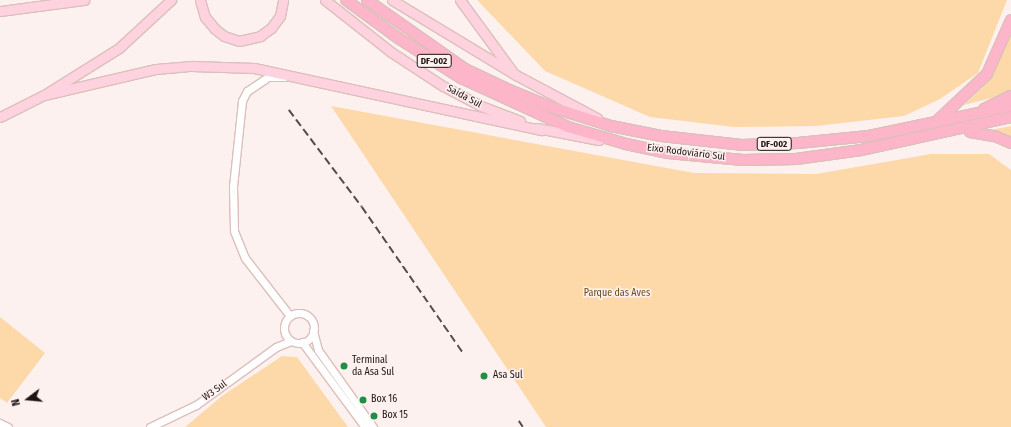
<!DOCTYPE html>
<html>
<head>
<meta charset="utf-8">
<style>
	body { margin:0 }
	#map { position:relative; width:1011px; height:427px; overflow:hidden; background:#fdf1f0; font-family:"Fira Sans Condensed",sans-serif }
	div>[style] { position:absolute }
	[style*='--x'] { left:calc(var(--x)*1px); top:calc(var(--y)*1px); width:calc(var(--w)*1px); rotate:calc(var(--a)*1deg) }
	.green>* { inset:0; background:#fdd9a9 }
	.roads { filter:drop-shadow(1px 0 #dcbfbb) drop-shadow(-1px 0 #dcbfbb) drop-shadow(0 1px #dcbfbb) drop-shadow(0 -1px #dcbfbb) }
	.minor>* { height:7px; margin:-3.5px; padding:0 3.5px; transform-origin:3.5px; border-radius:3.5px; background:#fff }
	.minor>.ring { margin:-3.5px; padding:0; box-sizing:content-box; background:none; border:7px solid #fff; border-radius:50% }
	.major>* { height:9px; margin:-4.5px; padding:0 4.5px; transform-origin:4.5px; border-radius:4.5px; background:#fed3df }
	.highway>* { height:10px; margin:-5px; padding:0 5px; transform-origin:5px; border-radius:5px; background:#fdb5ca }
	.rail>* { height:1.5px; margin-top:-0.75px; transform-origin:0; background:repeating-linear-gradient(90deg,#564b4a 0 8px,transparent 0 12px) }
	.dots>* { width:11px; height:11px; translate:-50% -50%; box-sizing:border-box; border:2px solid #fdf1f0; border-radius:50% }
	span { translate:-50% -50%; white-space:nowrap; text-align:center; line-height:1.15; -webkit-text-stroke:3px #fdf1f0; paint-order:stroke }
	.shield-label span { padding:1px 3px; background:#fdf1f0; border:1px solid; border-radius:3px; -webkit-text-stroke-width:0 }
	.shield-label { font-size:9px; color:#1f1413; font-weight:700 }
	.street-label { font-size:10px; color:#1f1413 }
	.park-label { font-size:10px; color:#694a19 }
	.poi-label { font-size:10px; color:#1f1413 }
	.left { translate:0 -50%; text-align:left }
	.north { position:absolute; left:8px; top:379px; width:40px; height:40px; -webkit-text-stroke:3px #fdf1f0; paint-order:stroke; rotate:254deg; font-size:11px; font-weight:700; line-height:16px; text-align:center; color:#1f1413 }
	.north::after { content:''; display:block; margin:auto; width:14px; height:18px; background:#1f1413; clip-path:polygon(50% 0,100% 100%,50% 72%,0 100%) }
</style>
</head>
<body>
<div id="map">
	<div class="green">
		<i style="clip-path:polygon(477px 0,1007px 0,978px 73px,940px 99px,904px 116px,816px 126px,734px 127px,650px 117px,545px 71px)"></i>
		<i style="clip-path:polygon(1011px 33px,1011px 93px,964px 105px,982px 88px,997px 65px)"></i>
		<i style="clip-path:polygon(331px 106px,694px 173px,816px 174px,931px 154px,989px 154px,1011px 170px,1011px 427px,546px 427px)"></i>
		<i style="clip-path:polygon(1011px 126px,1011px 138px,985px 131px)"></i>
		<i style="clip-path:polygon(0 317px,45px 353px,7px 403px,0 398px)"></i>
		<i style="clip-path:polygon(282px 356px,297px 357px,348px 427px,185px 427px,222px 396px)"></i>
	</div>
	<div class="roads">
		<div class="minor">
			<i style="--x:284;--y:77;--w:16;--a:180"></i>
			<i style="--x:268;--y:77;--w:25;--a:146"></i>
			<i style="--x:247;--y:91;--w:11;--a:117"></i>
			<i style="--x:242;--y:101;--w:85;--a:96"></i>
			<i style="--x:233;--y:186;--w:45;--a:88.7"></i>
			<i style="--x:234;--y:231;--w:29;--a:68"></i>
			<i style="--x:245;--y:258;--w:73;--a:52.2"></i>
			<i class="ring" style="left:284px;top:313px;width:23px;height:23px"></i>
			<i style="--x:313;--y:331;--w:20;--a:75"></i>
			<i style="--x:318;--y:350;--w:95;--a:54.5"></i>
			<i style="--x:302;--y:342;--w:106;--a:53.5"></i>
			<i style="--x:0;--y:423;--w:9;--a:27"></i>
			<i style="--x:150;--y:427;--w:51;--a:-25.6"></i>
			<i style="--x:196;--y:405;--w:99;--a:-35.9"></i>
			<i style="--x:276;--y:347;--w:16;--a:-22"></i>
		</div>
		<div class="major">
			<i style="--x:200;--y:0;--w:18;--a:74"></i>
			<i style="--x:205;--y:17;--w:16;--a:50"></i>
			<i style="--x:215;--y:29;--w:11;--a:38"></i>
			<i style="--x:224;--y:36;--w:16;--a:18"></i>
			<i style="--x:239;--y:41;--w:22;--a:-13"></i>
			<i style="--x:260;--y:36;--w:14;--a:-36"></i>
			<i style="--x:271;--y:28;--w:15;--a:-53"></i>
			<i style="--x:280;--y:16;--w:16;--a:-79"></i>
			<i style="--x:325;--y:0;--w:84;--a:38.2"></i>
			<i style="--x:391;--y:52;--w:62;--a:33.2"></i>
			<i style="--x:443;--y:86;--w:43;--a:27.8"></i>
			<i style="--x:481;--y:106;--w:42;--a:21"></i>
			<i style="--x:392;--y:0;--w:145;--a:31.2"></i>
			<i style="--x:516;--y:75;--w:92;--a:28"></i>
			<i style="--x:460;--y:0;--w:88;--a:53.8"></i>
			<i style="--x:0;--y:11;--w:85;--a:-7.5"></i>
			<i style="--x:44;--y:95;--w:115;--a:-13.1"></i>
			<i style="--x:156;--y:69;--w:36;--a:-5"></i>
			<i style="--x:192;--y:66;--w:62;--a:1.8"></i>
			<i style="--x:254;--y:68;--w:294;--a:12.2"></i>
			<i style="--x:0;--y:117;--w:49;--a:-26.6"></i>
			<i style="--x:44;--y:95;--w:89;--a:-32.1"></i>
			<i style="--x:119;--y:48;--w:71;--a:-42.7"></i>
			<i style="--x:537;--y:128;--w:63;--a:11"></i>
		</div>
		<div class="highway">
			<i style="--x:346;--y:0;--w:64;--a:36.2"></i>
			<i style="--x:398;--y:38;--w:75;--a:32.4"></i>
			<i style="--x:461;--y:78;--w:118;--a:24.6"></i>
			<i style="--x:568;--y:127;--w:60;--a:16.3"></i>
			<i style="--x:626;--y:144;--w:43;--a:12.1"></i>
			<i style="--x:668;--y:153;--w:75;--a:5.3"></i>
			<i style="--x:743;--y:160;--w:53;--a:-1.1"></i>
			<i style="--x:796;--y:159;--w:66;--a:-7.9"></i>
			<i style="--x:861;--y:150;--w:154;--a:-12.4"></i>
			<i style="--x:367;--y:0;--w:120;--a:35.1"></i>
			<i style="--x:465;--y:69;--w:44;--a:25.4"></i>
			<i style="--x:505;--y:88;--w:50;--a:22.4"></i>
			<i style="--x:551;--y:107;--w:63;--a:17.6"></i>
			<i style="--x:611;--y:126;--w:51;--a:11.3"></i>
			<i style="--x:661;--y:136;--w:81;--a:6.3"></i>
			<i style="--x:742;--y:145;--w:56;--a:-2"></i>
			<i style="--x:798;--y:143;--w:71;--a:-5.6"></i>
			<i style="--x:869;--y:136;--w:145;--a:-11.9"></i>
			<i style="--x:984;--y:109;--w:30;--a:-26"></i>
			<i style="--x:937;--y:121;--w:69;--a:-43.2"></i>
			<i style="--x:987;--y:74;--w:59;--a:-66"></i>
			<i style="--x:970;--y:132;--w:27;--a:10"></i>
			<i style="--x:997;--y:137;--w:15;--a:23"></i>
		</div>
	</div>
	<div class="rail">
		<i style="--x:289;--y:110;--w:121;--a:53"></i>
		<i style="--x:362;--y:207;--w:178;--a:55.3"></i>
		<i style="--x:519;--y:421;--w:7;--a:56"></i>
	</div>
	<div class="dots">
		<i style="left:344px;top:366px;background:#228d44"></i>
		<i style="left:484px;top:376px;background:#228d44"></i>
		<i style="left:363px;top:400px;background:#228d44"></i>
		<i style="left:374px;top:416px;background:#228d44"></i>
	</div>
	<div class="shield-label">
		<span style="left:434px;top:61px">DF-002</span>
		<span style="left:774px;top:144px">DF-002</span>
	</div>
	<div class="street-label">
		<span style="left:464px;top:97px;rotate:28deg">Saída Sul</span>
		<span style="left:686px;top:153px;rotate:7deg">Eixo Rodoviário Sul</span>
		<span style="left:215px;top:391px;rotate:-36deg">W3 Sul</span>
	</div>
	<div class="park-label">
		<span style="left:617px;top:294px">Parque das Aves</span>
	</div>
	<div class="poi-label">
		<span class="left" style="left:352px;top:366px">Terminal<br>da Asa Sul</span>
		<span class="left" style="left:493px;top:376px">Asa Sul</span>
		<span class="left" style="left:371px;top:400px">Box 16</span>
		<span class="left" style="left:382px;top:416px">Box 15</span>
	</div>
	<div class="north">N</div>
</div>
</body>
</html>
